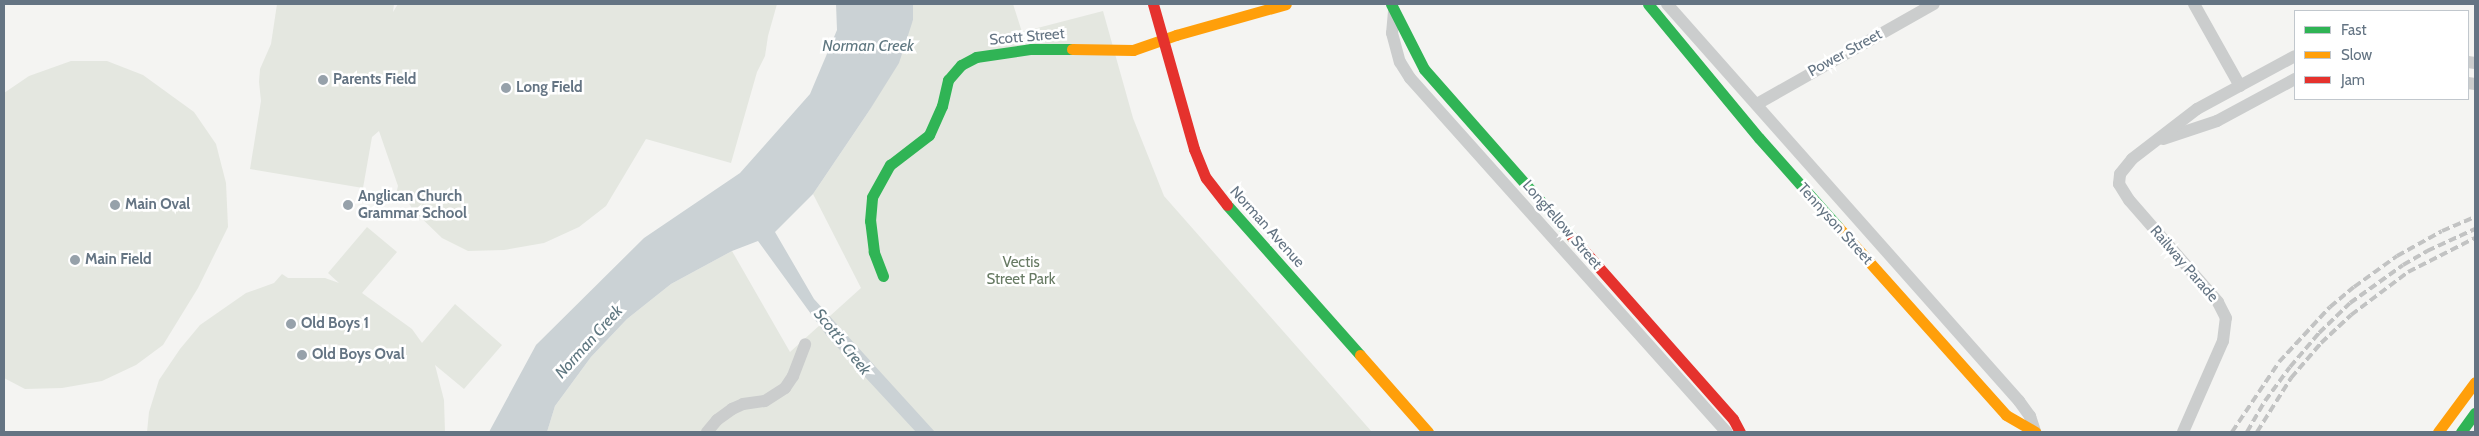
<!DOCTYPE html>
<html>
<head>
<meta charset="utf-8">
<style>
	body { margin:0 }
	#map { position:relative; width:2479px; height:436px; overflow:hidden; background:#f4f4f2; font-family:Cabin,sans-serif }
	div>[style] { position:absolute }
	[style*='--x'] { left:calc(var(--x)*1px); top:calc(var(--y)*1px); width:calc(var(--w)*1px); rotate:calc(var(--a)*1deg) }
	.green>* { inset:0; background:#e4e7e0 }
	.water>* { inset:0; background:#cbd2d5 }
	.street>* { height:12px; margin:-6px; padding:0 6px; transform-origin:6px; border-radius:6px; background:#cbcdcd }
	.fast>* { height:11px; margin:-5.5px; padding:0 5.5px; transform-origin:5.5px; border-radius:5.5px; background:#30b455 }
	.slow>* { height:11px; margin:-5.5px; padding:0 5.5px; transform-origin:5.5px; border-radius:5.5px; background:#ff9f0a }
	.jam>* { height:11px; margin:-5.5px; padding:0 5.5px; transform-origin:5.5px; border-radius:5.5px; background:#e5322d }
	.rail>* { height:4px; margin-top:-2px; transform-origin:0; background:repeating-linear-gradient(90deg,#c2c3c3 0 8px,transparent 0 12px) }
	.dots>* { width:14px; height:14px; translate:-50% -50%; box-sizing:border-box; border:2px solid #fff; border-radius:50% }
	span { translate:-50% -50%; white-space:nowrap; text-align:center; line-height:1.15; -webkit-text-stroke:5px #fff; paint-order:stroke }
	.street-label { font-size:15px; color:#647483 }
	.poi-label { font-size:15px; color:#647483; font-weight:700 }
	.left { translate:0 -50%; text-align:left }
	.park-label { font-size:15px; color:#677a63 }
	.water-label { font-size:16px; color:#5f7780; font-style:italic }
	.frame { position:absolute; inset:0; border:5px solid #647483; pointer-events:none }
	.legend { position:absolute; left:2294px; top:10px; width:175px; height:90px; box-sizing:border-box; background:#fff; border:1px solid #c1c7cd; margin:0; padding:6px 9px; list-style:none; font-size:15px; color:#647483 }
	.legend li { display:flex; align-items:center; gap:10px; height:25px }
	.legend b { width:25px; border:1px solid #c1c7cd }
</style>
</head>
<body>
<div id="map">
	<div class="green">
		<i style="clip-path:polygon(277px 4px,394px 4px,393px 12px,398px 4px,777px 4px,768px 36px,765px 56px,757px 72px,731px 163px,646px 139px,606px 206px,579px 227px,544px 243px,504px 250px,468px 251px,442px 238px,414px 211px,404px 196px,396px 194px,398px 186px,379px 131px,372px 137px,363px 188px,250px 169px,261px 101px,259px 82px,260px 69px,271px 44px)"></i>
		<i style="clip-path:polygon(913px 4px,1013px 4px,1022px 32px,1103px 11px,1133px 118px,1164px 196px,1372px 432px,547px 432px,555px 406px,591px 357px,627px 319px,671px 284px,732px 251px,790px 352px,861px 288px,813px 194px,869px 111px,913px 20px)"></i>
		<i style="clip-path:polygon(71px 61px,107px 61px,143px 75px,194px 112px,216px 144px,226px 183px,228px 227px,198px 288px,163px 345px,136px 365px,102px 381px,62px 388px,25px 389px,4px 378px,4px 93px,29px 76px)"></i>
		<i style="clip-path:polygon(367px 227px,397px 252px,362px 293px,412px 329px,422px 343px,455px 304px,502px 345px,464px 389px,435px 365px,444px 400px,445px 432px,147px 432px,149px 412px,159px 380px,180px 349px,200px 325px,246px 293px,274px 283px,282px 274px,288px 278px,325px 278px,339px 283px,328px 273px)"></i>
	</div>
	<div class="water">
		<i style="clip-path:polygon(836px 4px,913px 4px,913px 20px,899px 63px,869px 111px,813px 194px,775px 232px,814px 299px,935px 432px,916px 432px,827px 336px,758px 241px,732px 251px,671px 284px,627px 319px,591px 357px,555px 406px,547px 432px,489px 432px,536px 345px,644px 238px,740px 173px,810px 94px,837px 30px)"></i>
	</div>
	<div class="street">
		<i style="--x:1667;--y:4;--w:531;--a:48.44"></i>
		<i style="--x:2019;--y:401;--w:19;--a:54"></i>
		<i style="--x:2030;--y:416;--w:16;--a:72"></i>
		<i style="--x:2194;--y:4;--w:94;--a:60.7"></i>
		<i style="--x:1394;--y:11;--w:22;--a:95"></i>
		<i style="--x:1392;--y:33;--w:30;--a:75"></i>
		<i style="--x:1400;--y:62;--w:19;--a:58"></i>
		<i style="--x:1410;--y:78;--w:475;--a:48.2"></i>
		<i style="--x:2468;--y:62;--w:7;--a:8"></i>
		<i style="--x:2468;--y:83;--w:7;--a:8"></i>
		<i style="--x:1757;--y:104;--w:203;--a:-29.5"></i>
		<i style="--x:2163;--y:139;--w:57;--a:-18.4"></i>
		<i style="--x:2217;--y:121;--w:89;--a:-28.3"></i>
		<i style="--x:707;--y:432;--w:16;--a:-50"></i>
		<i style="--x:717;--y:420;--w:19;--a:-36"></i>
		<i style="--x:732;--y:409;--w:12;--a:-24"></i>
		<i style="--x:743;--y:404;--w:22;--a:-8"></i>
		<i style="--x:765;--y:401;--w:24;--a:-33"></i>
		<i style="--x:785;--y:388;--w:14;--a:-56"></i>
		<i style="--x:793;--y:376;--w:34;--a:-69"></i>
		<i style="--x:2183;--y:432;--w:99;--a:-66.3"></i>
		<i style="--x:2223;--y:341;--w:23;--a:-83"></i>
		<i style="--x:2226;--y:318;--w:18;--a:-117"></i>
		<i style="--x:2218;--y:302;--w:135;--a:-131.1"></i>
		<i style="--x:2129;--y:200;--w:19;--a:-122"></i>
		<i style="--x:2119;--y:184;--w:10;--a:-84"></i>
		<i style="--x:2120;--y:174;--w:19;--a:-51"></i>
		<i style="--x:2132;--y:159;--w:82;--a:-37.6"></i>
		<i style="--x:2197;--y:109;--w:111;--a:-28.4"></i>
	</div>
	<div class="fast">
		<i style="--x:1391;--y:4;--w:73;--a:63.1"></i>
		<i style="--x:1424;--y:69;--w:224;--a:48.6"></i>
		<i style="--x:1648;--y:4;--w:174;--a:50.4"></i>
		<i style="--x:1759;--y:138;--w:119;--a:48.4"></i>
		<i style="--x:1227;--y:205;--w:200;--a:48.4"></i>
		<i style="--x:883;--y:276;--w:26;--a:-111"></i>
		<i style="--x:874;--y:252;--w:31;--a:-97"></i>
		<i style="--x:870;--y:221;--w:24;--a:-85"></i>
		<i style="--x:872;--y:197;--w:37;--a:-61"></i>
		<i style="--x:890;--y:165;--w:49;--a:-37.6"></i>
		<i style="--x:929;--y:135;--w:32;--a:-66"></i>
		<i style="--x:942;--y:106;--w:27;--a:-77"></i>
		<i style="--x:948;--y:80;--w:20;--a:-49"></i>
		<i style="--x:961;--y:65;--w:17;--a:-28"></i>
		<i style="--x:976;--y:57;--w:56;--a:-8.3"></i>
		<i style="--x:1031;--y:49;--w:41;--a:0"></i>
		<i style="--x:2461;--y:432;--w:24;--a:-54"></i>
	</div>
	<div class="slow">
		<i style="--x:1072;--y:49;--w:61;--a:0.9"></i>
		<i style="--x:1133;--y:50;--w:46;--a:-19.2"></i>
		<i style="--x:1176;--y:35;--w:114;--a:-15.7"></i>
		<i style="--x:1838;--y:227;--w:252;--a:48.2"></i>
		<i style="--x:2006;--y:415;--w:34;--a:30"></i>
		<i style="--x:1360;--y:355;--w:103;--a:48.6"></i>
		<i style="--x:2438;--y:432;--w:62;--a:-53.5"></i>
	</div>
	<div class="jam">
		<i style="--x:1153;--y:4;--w:151;--a:74.2"></i>
		<i style="--x:1194;--y:149;--w:31;--a:68"></i>
		<i style="--x:1206;--y:178;--w:34;--a:52"></i>
		<i style="--x:1572;--y:237;--w:243;--a:48.5"></i>
		<i style="--x:1733;--y:419;--w:15;--a:62"></i>
	</div>
	<div class="rail">
		<i style="--x:2232;--y:432;--w:84;--a:-56.1"></i>
		<i style="--x:2279;--y:362;--w:75;--a:-47.2"></i>
		<i style="--x:2330;--y:307;--w:31;--a:-40"></i>
		<i style="--x:2354;--y:287;--w:53;--a:-35.8"></i>
		<i style="--x:2397;--y:256;--w:51;--a:-29.1"></i>
		<i style="--x:2442;--y:231;--w:36;--a:-23"></i>
		<i style="--x:2247;--y:432;--w:36;--a:-60"></i>
		<i style="--x:2265;--y:401;--w:42;--a:-53.7"></i>
		<i style="--x:2290;--y:367;--w:45;--a:-49.5"></i>
		<i style="--x:2319;--y:333;--w:43;--a:-44.1"></i>
		<i style="--x:2350;--y:303;--w:65;--a:-35.6"></i>
		<i style="--x:2403;--y:265;--w:28;--a:-30"></i>
		<i style="--x:2427;--y:251;--w:53;--a:-24.6"></i>
		<i style="--x:2257;--y:432;--w:64;--a:-57.8"></i>
		<i style="--x:2291;--y:378;--w:46;--a:-49.4"></i>
		<i style="--x:2321;--y:343;--w:41;--a:-43"></i>
		<i style="--x:2351;--y:315;--w:71;--a:-37"></i>
		<i style="--x:2408;--y:272;--w:75;--a:-26.9"></i>
	</div>
	<div class="dots">
		<i style="left:323px;top:80px;background:#96a1aa"></i>
		<i style="left:506px;top:88px;background:#96a1aa"></i>
		<i style="left:115px;top:205px;background:#96a1aa"></i>
		<i style="left:348px;top:205px;background:#96a1aa"></i>
		<i style="left:75px;top:260px;background:#96a1aa"></i>
		<i style="left:291px;top:324px;background:#96a1aa"></i>
		<i style="left:302px;top:355px;background:#96a1aa"></i>
	</div>
	<div class="street-label">
		<span style="left:1027px;top:37px;rotate:-5deg">Scott Street</span>
		<span style="left:1845px;top:53px;rotate:-29deg">Power Street</span>
		<span style="left:1835px;top:224px;rotate:48deg">Tennyson Street</span>
		<span style="left:1562px;top:225px;rotate:49deg">Longfellow Street</span>
		<span style="left:1267px;top:227px;rotate:48deg">Norman Avenue</span>
		<span style="left:2184px;top:264px;rotate:49deg">Railway Parade</span>
	</div>
	<div class="poi-label">
		<span class="left" style="left:333px;top:80px">Parents Field</span>
		<span class="left" style="left:516px;top:88px">Long Field</span>
		<span class="left" style="left:358px;top:205px">Anglican Church<br>Grammar School</span>
		<span class="left" style="left:125px;top:205px">Main Oval</span>
		<span class="left" style="left:85px;top:260px">Main Field</span>
		<span class="left" style="left:301px;top:324px">Old Boys 1</span>
		<span class="left" style="left:312px;top:355px">Old Boys Oval</span>
	</div>
	<div class="park-label">
		<span style="left:1021px;top:271px">Vectis<br>Street Park</span>
	</div>
	<div class="water-label">
		<span style="left:868px;top:46px">Norman Creek</span>
		<span style="left:589px;top:342px;rotate:-48deg">Norman Creek</span>
		<span style="left:842px;top:342px;rotate:51deg">Scott's Creek</span>
	</div>
	<div class="frame"></div>
	<ul class="legend">
	<li><b style="height:6px;background:#30b455"></b>Fast</li>
	<li><b style="height:6px;background:#ff9f0a"></b>Slow</li>
	<li><b style="height:6px;background:#e5322d"></b>Jam</li>
	</ul>
</div>
</body>
</html>
